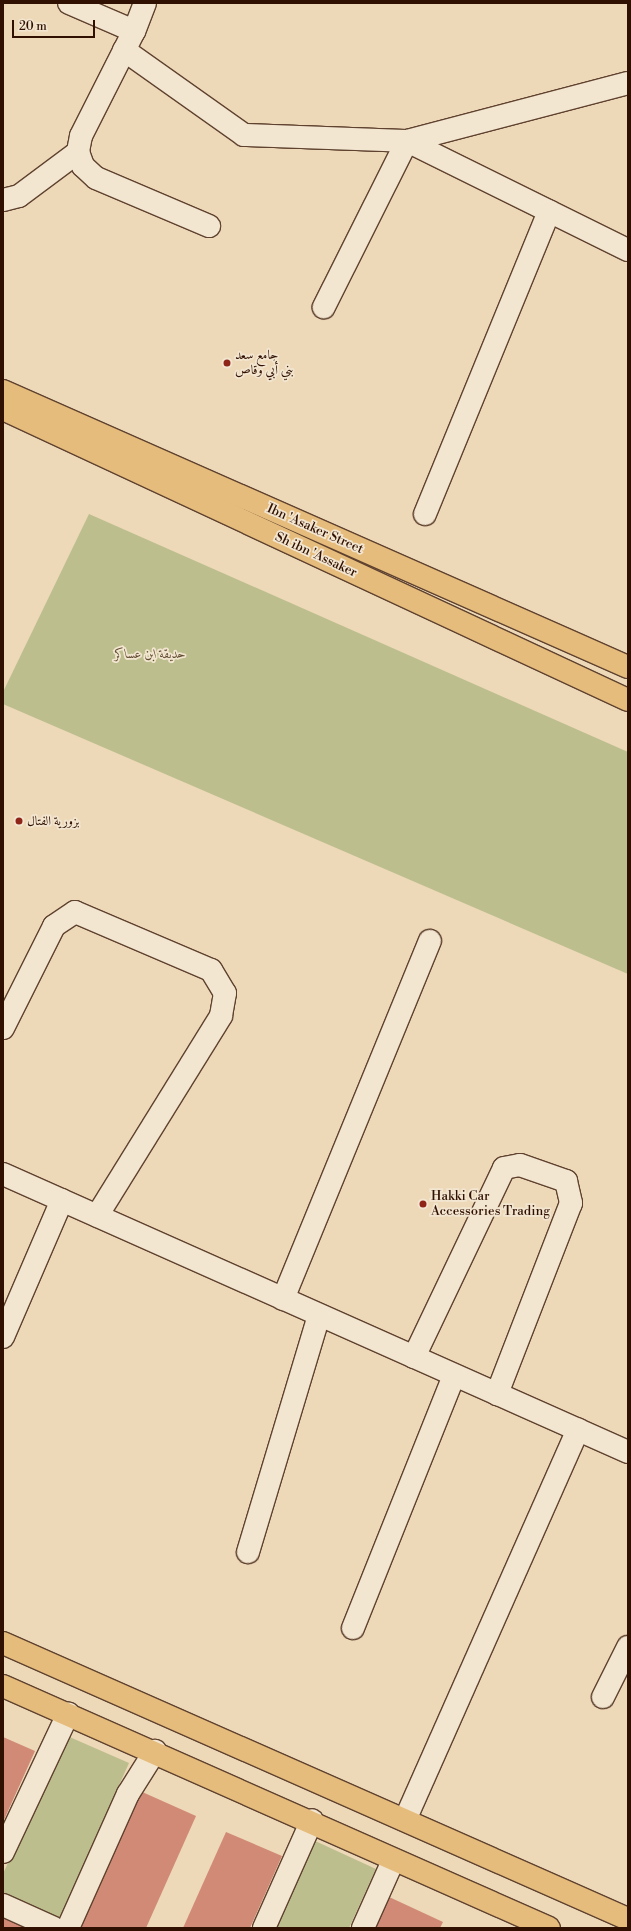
<!DOCTYPE html>
<html>
<head>
<meta charset="utf-8">
<style>
	body { margin:0 }
	#map { position:relative; width:631px; height:1931px; overflow:hidden; background:#edd8b8; font-family:"Libre Bodoni",Amiri,serif }
	div>[style] { position:absolute }
	[style*='--x'] { left:calc(var(--x)*1px); top:calc(var(--y)*1px); width:calc(var(--w)*1px); rotate:calc(var(--a)*1deg) }
	.green>* { inset:0; background:#bcbe8d }
	.building>* { inset:0; background:#d18a76 }
	.roads { filter:drop-shadow(1px 0 #5f422f) drop-shadow(-1px 0 #5f422f) drop-shadow(0 1px #5f422f) drop-shadow(0 -1px #5f422f) }
	.minor>* { height:22px; margin:-11px; padding:0 11px; transform-origin:11px; border-radius:11px; background:#f3e6d1 }
	.major>* { height:22px; margin:-11px; padding:0 11px; transform-origin:11px; border-radius:11px; background:#e6bc7c }
	.dots>* { width:11px; height:11px; translate:-50% -50%; box-sizing:border-box; border:2px solid #f3e6d1; border-radius:50% }
	span { translate:-50% -50%; white-space:nowrap; text-align:center; line-height:1.15; -webkit-text-stroke:3.5px #f3e6d1; paint-order:stroke }
	.poi-label { font-size:13px; color:#301001 }
	.left { translate:0 -50%; text-align:left }
	.street-label { font-size:13px; color:#301001 }
	.park-label { font-size:13px; color:#614d32; font-style:italic }
	.frame { position:absolute; inset:0; border:4px solid #301001; pointer-events:none }
	.scale { position:absolute; left:12px; top:20px; width:83px; height:18px; box-sizing:border-box; border:2px solid #301001; border-top:0; padding-left:5px; font-size:12px; line-height:14px; white-space:nowrap; color:#301001; -webkit-text-stroke:3px #f3e6d1; paint-order:stroke }
</style>
</head>
<body>
<div id="map">
	<div class="green">
		<i style="clip-path:polygon(89px 514px,628px 752px,628px 974px,3px 704px,3px 692px)"></i>
		<i style="clip-path:polygon(65px 1735px,129px 1763px,58px 1921px,3px 1896px,3px 1874px)"></i>
		<i style="clip-path:polygon(313px 1840px,376px 1869px,349px 1928px,273px 1928px)"></i>
	</div>
	<div class="building">
		<i style="clip-path:polygon(3px 1737px,35px 1751px,3px 1822px)"></i>
		<i style="clip-path:polygon(140px 1791px,196px 1816px,146px 1928px,79px 1928px)"></i>
		<i style="clip-path:polygon(226px 1832px,282px 1856px,250px 1928px,183px 1928px)"></i>
		<i style="clip-path:polygon(387px 1896px,443px 1922px,440px 1928px,373px 1928px)"></i>
		<i style="clip-path:polygon(3px 1916px,28px 1928px,3px 1928px)"></i>
	</div>
	<div class="roads">
		<div class="minor">
			<i style="--x:69;--y:3;--w:71;--a:23.3"></i>
			<i style="--x:145;--y:3;--w:30;--a:111"></i>
			<i style="--x:134;--y:31;--w:118;--a:116.8"></i>
			<i style="--x:81;--y:136;--w:16;--a:101"></i>
			<i style="--x:78;--y:152;--w:15;--a:70"></i>
			<i style="--x:83;--y:166;--w:18;--a:43"></i>
			<i style="--x:96;--y:178;--w:123;--a:23"></i>
			<i style="--x:124;--y:50;--w:147;--a:35.3"></i>
			<i style="--x:244;--y:135;--w:163;--a:2.1"></i>
			<i style="--x:407;--y:141;--w:186;--a:116.6"></i>
			<i style="--x:628;--y:83;--w:228;--a:165.3"></i>
			<i style="--x:407;--y:141;--w:246;--a:26.3"></i>
			<i style="--x:3;--y:200;--w:16;--a:-14"></i>
			<i style="--x:19;--y:196;--w:74;--a:-36.7"></i>
			<i style="--x:425;--y:514;--w:327;--a:-67.7"></i>
			<i style="--x:3;--y:1028;--w:114;--a:-63.4"></i>
			<i style="--x:54;--y:926;--w:25;--a:-34"></i>
			<i style="--x:75;--y:912;--w:148;--a:23.1"></i>
			<i style="--x:211;--y:970;--w:27;--a:59"></i>
			<i style="--x:225;--y:993;--w:23;--a:100"></i>
			<i style="--x:221;--y:1016;--w:235;--a:121.8"></i>
			<i style="--x:3;--y:1174;--w:684;--a:23.98"></i>
			<i style="--x:283;--y:1299;--w:387;--a:-67.7"></i>
			<i style="--x:3;--y:1337;--w:149;--a:-66.7"></i>
			<i style="--x:414;--y:1357;--w:209;--a:-64.5"></i>
			<i style="--x:504;--y:1168;--w:16;--a:-11"></i>
			<i style="--x:520;--y:1165;--w:49;--a:19.2"></i>
			<i style="--x:566;--y:1181;--w:23;--a:77"></i>
			<i style="--x:571;--y:1203;--w:205;--a:111.2"></i>
			<i style="--x:248;--y:1552;--w:247;--a:-73.3"></i>
			<i style="--x:353;--y:1628;--w:272;--a:-68.2"></i>
			<i style="--x:603;--y:1697;--w:56;--a:-63.4"></i>
			<i style="--x:405;--y:1820;--w:427;--a:-66.1"></i>
			<i style="--x:3;--y:1852;--w:153;--a:-64.8"></i>
			<i style="--x:3;--y:1905;--w:56;--a:24.3"></i>
			<i style="--x:68;--y:1928;--w:147;--a:-65.9"></i>
			<i style="--x:128;--y:1794;--w:51;--a:-57.9"></i>
			<i style="--x:264;--y:1928;--w:118;--a:-66"></i>
			<i style="--x:363;--y:1928;--w:73;--a:-65.9"></i>
		</div>
		<div class="major">
			<i style="--x:3;--y:391;--w:683;--a:23.83"></i>
			<i style="--x:3;--y:409;--w:689;--a:24.97"></i>
			<i style="--x:3;--y:1643;--w:683;--a:23.83"></i>
			<i style="--x:3;--y:1686;--w:597;--a:23.9"></i>
		</div>
	</div>
	<div class="dots">
		<i style="left:227px;top:363px;background:#8f2418"></i>
		<i style="left:19px;top:821px;background:#8f2418"></i>
		<i style="left:423px;top:1204px;background:#8f2418"></i>
	</div>
	<div class="poi-label">
		<span class="left" style="left:235px;top:363px">جامع سعد<br>بني أبي وقاص</span>
		<span class="left" style="left:27px;top:821px">بزورية الفتال</span>
		<span class="left" style="left:431px;top:1204px">Hakki Car<br>Accessories Trading</span>
	</div>
	<div class="street-label">
		<span style="left:315px;top:529px;rotate:24deg">Ibn 'Asaker Street</span>
		<span style="left:316px;top:555px;rotate:25deg">Sh ibn 'Assaker</span>
	</div>
	<div class="park-label">
		<span style="left:150px;top:654px">حديقة ابن عساكر</span>
	</div>
	<div class="frame"></div>
	<div class="scale">20 m</div>
</div>
</body>
</html>
